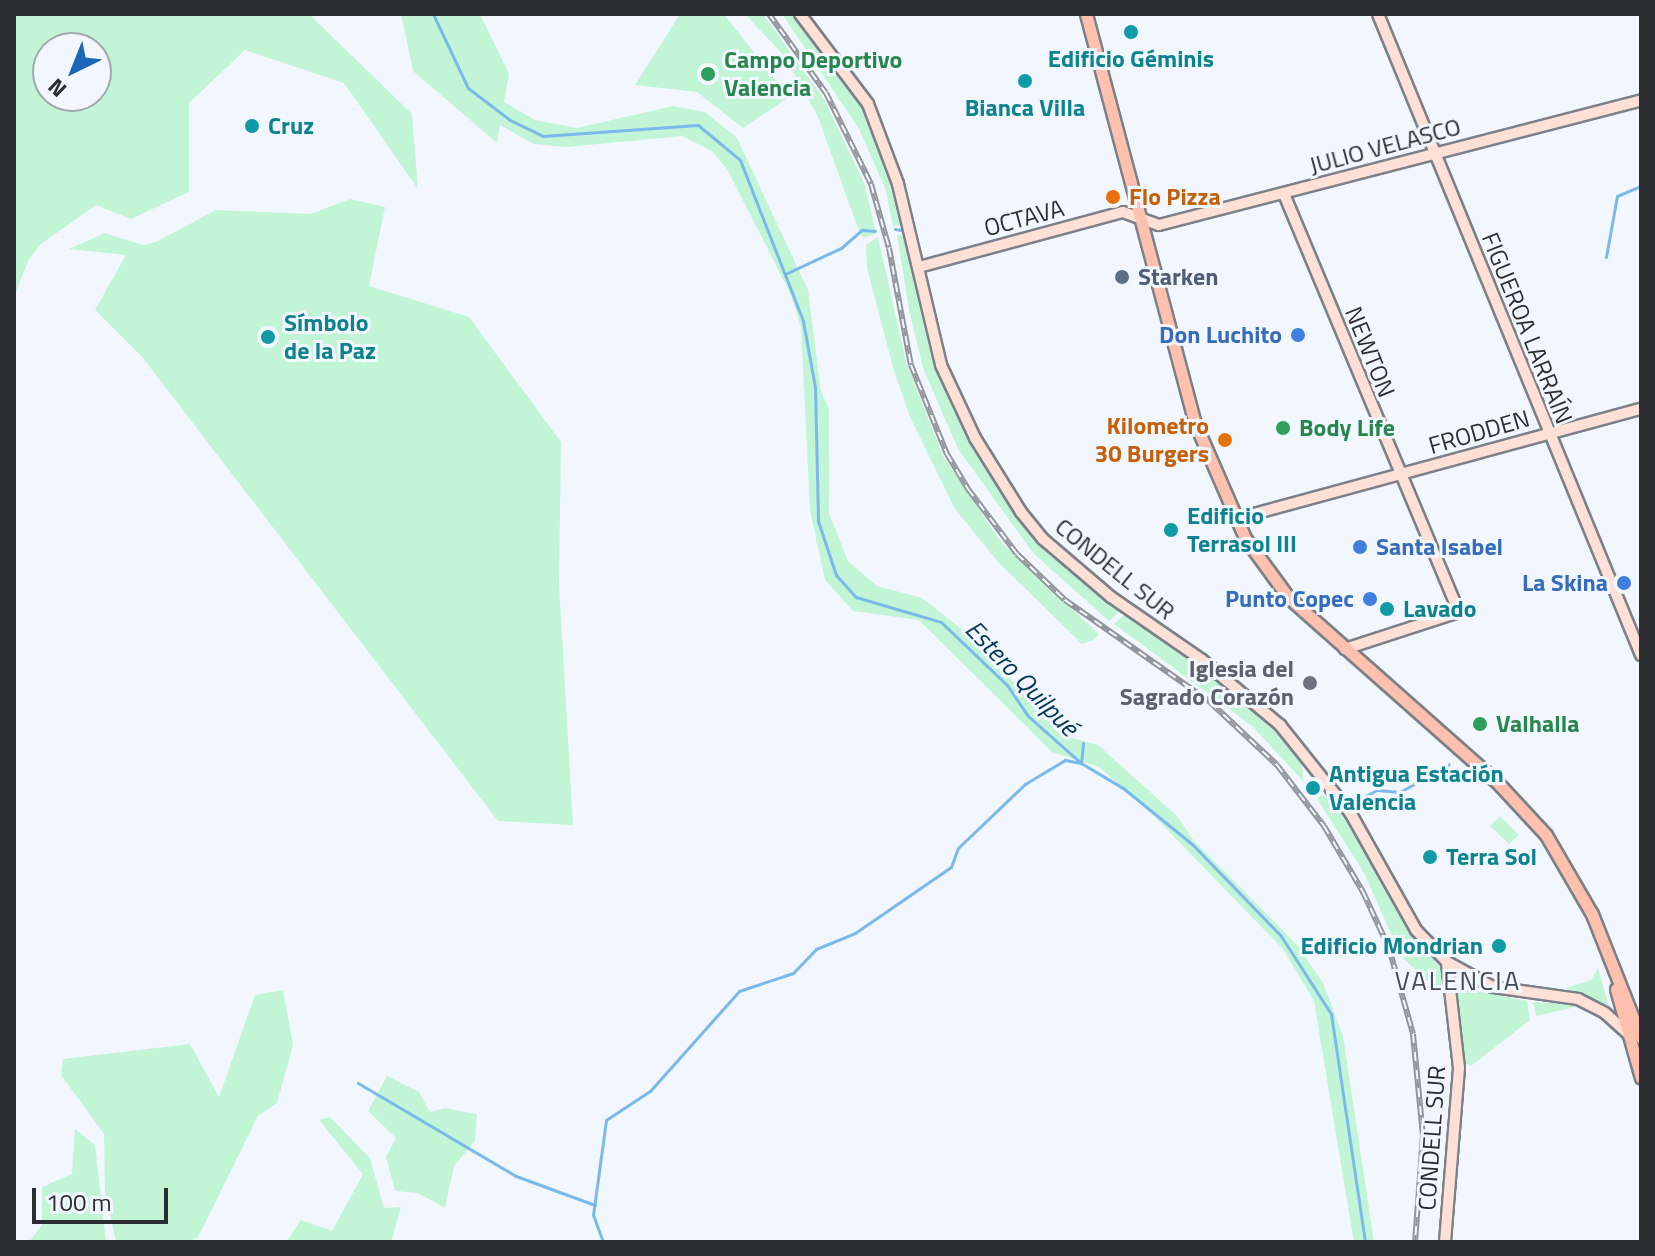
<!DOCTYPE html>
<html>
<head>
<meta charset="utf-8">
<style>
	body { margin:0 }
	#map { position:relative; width:1655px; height:1256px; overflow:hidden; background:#f2f7ff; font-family:"Titillium Web",sans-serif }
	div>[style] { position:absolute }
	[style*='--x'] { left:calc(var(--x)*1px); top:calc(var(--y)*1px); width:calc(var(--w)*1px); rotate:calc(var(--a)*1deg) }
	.green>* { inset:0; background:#c2f5d5 }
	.stream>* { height:3px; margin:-1.5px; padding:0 1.5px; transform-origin:1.5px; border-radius:1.5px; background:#7ab9eb }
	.roads { filter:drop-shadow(2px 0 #7b8089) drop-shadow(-2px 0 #7b8089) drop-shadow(0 2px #7b8089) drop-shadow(0 -2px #7b8089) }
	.secondary>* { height:10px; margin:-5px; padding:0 5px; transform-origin:5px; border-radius:5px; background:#ffe0d6 }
	.primary>* { height:11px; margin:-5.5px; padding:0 5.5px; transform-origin:5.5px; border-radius:5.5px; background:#ffc1ad }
	.rail>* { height:6px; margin-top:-3px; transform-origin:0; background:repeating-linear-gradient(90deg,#f2f7ff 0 9px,#92969c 0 18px); box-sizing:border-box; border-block:2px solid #92969c }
	.dots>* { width:22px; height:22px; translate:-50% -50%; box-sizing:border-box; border:4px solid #f2f7ff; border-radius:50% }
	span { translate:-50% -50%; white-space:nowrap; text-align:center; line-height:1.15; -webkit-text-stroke:6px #f2f7ff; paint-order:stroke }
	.culture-label { font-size:24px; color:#0d838f; font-weight:700 }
	.left { translate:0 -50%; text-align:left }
	.right { translate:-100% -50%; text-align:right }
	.leisure-label { font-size:24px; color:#27864d; font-weight:700 }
	.street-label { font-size:24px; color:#2b2d31 }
	.food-label { font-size:24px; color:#c56008; font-weight:700 }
	.service-label { font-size:24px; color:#4e5e75; font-weight:700 }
	.shop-label { font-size:24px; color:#366cbe; font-weight:700 }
	.worship-label { font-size:24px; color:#5b616d; font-weight:700 }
	.water-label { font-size:26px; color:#023656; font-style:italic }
	.neighbourhood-label { font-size:26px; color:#464a52; letter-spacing:2px }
	.frame { position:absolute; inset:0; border:16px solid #2b2d31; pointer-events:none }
	.north { position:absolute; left:32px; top:32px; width:80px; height:80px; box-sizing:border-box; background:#f2f7ff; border:2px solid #a2a6ad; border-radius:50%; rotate:223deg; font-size:22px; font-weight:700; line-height:32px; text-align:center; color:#2b2d31 }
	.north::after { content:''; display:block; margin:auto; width:28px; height:36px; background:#1967b6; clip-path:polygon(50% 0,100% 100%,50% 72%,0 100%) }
	.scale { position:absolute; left:32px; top:1188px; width:136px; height:36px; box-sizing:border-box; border:4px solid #2b2d31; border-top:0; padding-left:10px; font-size:24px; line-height:28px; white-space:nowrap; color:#2b2d31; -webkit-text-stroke:6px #f2f7ff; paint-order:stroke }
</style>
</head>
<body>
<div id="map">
	<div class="green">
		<i style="clip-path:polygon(evenodd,14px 14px,309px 14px,412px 114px,418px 189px,344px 83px,245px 50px,189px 103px,189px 192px,131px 219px,96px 205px,41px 244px,29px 259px,14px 297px,14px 14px,48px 48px,96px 48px,96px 96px,48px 96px,48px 48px)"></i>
		<i style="clip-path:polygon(401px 14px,480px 14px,509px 74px,504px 102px,535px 120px,577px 128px,673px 106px,705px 112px,737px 138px,808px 290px,821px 392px,829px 409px,829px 513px,848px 561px,877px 586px,922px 598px,979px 643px,1061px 735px,1098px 745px,1177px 816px,1194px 841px,1298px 946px,1323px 983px,1343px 1036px,1374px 1242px,1354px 1242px,1314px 1001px,1283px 949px,1150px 812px,1099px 767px,1052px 752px,919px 620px,853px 611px,825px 580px,810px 510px,801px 328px,791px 295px,727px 169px,712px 151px,682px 136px,567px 147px,534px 144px,500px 125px,497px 143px,413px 71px)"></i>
		<i style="clip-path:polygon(680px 14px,724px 14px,789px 97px,743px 128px,697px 92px,635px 85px)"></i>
		<i style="clip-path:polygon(745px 14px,763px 14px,824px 99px,865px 185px,876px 233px,865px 238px,860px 234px,818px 117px,785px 57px)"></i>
		<i style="clip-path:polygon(782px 14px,794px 14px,861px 100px,907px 225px,893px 226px,885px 188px,859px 129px)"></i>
		<i style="clip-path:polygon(350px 199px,385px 207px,369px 286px,469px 317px,561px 442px,559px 584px,573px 825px,498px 821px,143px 358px,95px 310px,126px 255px,69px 249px,105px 233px,143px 245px,156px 242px,216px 210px,310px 214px)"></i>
		<i style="clip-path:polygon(910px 234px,940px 373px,965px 427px,1029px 531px,1122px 610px,1109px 621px,1034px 554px,958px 449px,923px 368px,909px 310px,897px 235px)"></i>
		<i style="clip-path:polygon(878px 237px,906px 362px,943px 456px,1001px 542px,1099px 634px,1094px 640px,1082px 644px,998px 562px,955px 509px,910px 417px,894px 371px,867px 268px,866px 245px)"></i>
		<i style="clip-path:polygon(1125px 614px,1203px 666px,1282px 733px,1300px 753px,1304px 782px,1252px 726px,1114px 624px)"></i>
		<i style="clip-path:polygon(1320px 794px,1339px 806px,1352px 824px,1408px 930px,1443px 971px,1441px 994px,1401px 956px,1364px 873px,1316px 797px)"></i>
		<i style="clip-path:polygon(1500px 816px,1519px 835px,1509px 844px,1490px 826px)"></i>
		<i style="clip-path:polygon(1598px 968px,1609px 1006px,1566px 988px,1591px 980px)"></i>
		<i style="clip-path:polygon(1460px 988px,1527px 1001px,1530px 1020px,1471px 1066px,1464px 1062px,1454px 1004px,1454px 992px)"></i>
		<i style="clip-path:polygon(283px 990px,293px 1045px,277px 1103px,258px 1116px,198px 1237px,189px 1242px,116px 1242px,105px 1192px,104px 1134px,61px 1075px,63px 1059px,190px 1044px,219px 1097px,255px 995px)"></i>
		<i style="clip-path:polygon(1533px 1002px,1573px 1004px,1580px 1006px,1536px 1016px)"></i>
		<i style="clip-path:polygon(387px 1076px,419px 1092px,430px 1112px,445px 1108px,477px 1114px,475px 1141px,454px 1166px,445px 1208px,418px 1193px,395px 1191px,386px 1157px,396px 1138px,368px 1111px)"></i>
		<i style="clip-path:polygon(330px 1117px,370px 1158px,384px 1208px,401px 1207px,391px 1242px,286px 1242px,301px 1220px,332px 1231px,363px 1174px,319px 1120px)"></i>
		<i style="clip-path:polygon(75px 1129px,95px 1145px,106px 1242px,29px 1242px,42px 1225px,42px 1187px,72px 1174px)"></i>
	</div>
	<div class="stream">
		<i style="--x:433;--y:14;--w:82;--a:64.7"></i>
		<i style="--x:468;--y:88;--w:53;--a:37.3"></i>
		<i style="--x:510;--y:120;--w:37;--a:26"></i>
		<i style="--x:543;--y:136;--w:155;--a:-4.1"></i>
		<i style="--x:698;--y:125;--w:55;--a:39.8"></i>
		<i style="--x:740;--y:160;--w:173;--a:68.6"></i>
		<i style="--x:803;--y:321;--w:67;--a:79.7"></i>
		<i style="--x:815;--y:387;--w:134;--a:88.7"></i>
		<i style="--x:818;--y:521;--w:57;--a:71.6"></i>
		<i style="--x:836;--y:575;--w:30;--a:48"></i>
		<i style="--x:856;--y:597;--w:89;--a:16.4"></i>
		<i style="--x:941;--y:622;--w:91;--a:43.7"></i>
		<i style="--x:1007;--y:685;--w:37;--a:56"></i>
		<i style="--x:1028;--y:716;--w:71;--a:41.6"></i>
		<i style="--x:1081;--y:763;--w:49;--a:30.8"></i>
		<i style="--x:1123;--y:788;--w:89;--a:39.1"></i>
		<i style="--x:1192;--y:844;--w:128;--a:45.9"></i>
		<i style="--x:1281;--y:936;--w:93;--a:57.3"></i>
		<i style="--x:1331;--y:1014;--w:231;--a:81.5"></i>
		<i style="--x:895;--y:229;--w:6;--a:9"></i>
		<i style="--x:1606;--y:257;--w:62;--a:-79.8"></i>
		<i style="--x:1617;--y:196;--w:26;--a:-23"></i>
		<i style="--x:785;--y:274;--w:62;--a:-24.9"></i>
		<i style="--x:841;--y:248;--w:28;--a:-41"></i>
		<i style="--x:862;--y:230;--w:13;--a:4"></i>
		<i style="--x:1356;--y:801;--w:24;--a:-28"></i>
		<i style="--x:1377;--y:790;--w:23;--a:5"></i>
		<i style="--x:1400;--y:792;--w:56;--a:-29.7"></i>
		<i style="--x:358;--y:1083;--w:183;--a:30.5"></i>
		<i style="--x:516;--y:1176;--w:84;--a:20.2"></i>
		<i style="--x:603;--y:1242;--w:29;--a:-110"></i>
		<i style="--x:593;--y:1215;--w:96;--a:-82.2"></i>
		<i style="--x:606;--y:1120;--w:53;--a:-33.4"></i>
		<i style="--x:650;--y:1091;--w:134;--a:-48.3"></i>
		<i style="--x:739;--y:991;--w:57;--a:-18.4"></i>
		<i style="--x:793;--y:973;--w:33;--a:-46"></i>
		<i style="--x:816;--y:949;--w:42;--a:-22.3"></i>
		<i style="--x:855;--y:933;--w:116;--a:-34.5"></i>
		<i style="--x:951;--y:867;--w:20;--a:-70"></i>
		<i style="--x:958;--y:848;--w:93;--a:-43.7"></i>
		<i style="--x:1025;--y:784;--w:47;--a:-31"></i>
		<i style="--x:1065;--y:760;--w:16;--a:11"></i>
		<i style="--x:1081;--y:763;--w:20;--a:-84"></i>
	</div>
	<div class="roads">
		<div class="secondary">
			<i style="--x:800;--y:14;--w:113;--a:52.9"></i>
			<i style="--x:868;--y:104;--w:85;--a:69.4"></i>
			<i style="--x:898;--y:184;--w:186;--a:76.6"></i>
			<i style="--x:941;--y:365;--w:81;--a:65"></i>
			<i style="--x:975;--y:438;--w:87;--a:58.1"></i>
			<i style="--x:1021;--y:512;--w:35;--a:51"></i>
			<i style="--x:1043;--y:539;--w:89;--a:40.5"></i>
			<i style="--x:1111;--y:597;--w:111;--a:34.7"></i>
			<i style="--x:1202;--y:660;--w:102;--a:39.8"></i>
			<i style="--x:1280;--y:725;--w:114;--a:51.4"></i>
			<i style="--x:1351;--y:814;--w:133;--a:60.7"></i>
			<i style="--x:1416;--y:930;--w:45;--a:45.9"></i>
			<i style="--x:1447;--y:962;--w:52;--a:28.5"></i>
			<i style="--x:1493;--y:987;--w:86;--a:8"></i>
			<i style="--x:1578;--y:999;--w:30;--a:27"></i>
			<i style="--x:1605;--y:1013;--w:30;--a:42"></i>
			<i style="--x:1378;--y:14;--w:693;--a:67.69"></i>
			<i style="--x:1284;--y:194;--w:453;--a:67.3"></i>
			<i style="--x:1459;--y:612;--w:120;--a:162"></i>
			<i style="--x:919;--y:267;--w:211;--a:-15.1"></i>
			<i style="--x:1123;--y:212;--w:38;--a:20"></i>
			<i style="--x:1159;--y:225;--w:498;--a:-14.5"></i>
			<i style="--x:1235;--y:519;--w:421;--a:-15.2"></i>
			<i style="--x:1445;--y:1242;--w:175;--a:-85.4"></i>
			<i style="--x:1459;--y:1068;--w:107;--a:-96.5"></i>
		</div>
		<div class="primary">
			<i style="--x:1086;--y:14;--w:423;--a:75.1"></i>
			<i style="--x:1195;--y:423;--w:125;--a:66.5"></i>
			<i style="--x:1245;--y:538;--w:73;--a:53.9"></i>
			<i style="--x:1288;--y:597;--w:279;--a:41.5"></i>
			<i style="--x:1497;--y:782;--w:72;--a:47.2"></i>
			<i style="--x:1546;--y:835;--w:91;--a:59.8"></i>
			<i style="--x:1592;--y:914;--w:133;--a:68.4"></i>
			<i style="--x:1616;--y:989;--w:92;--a:74.3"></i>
		</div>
	</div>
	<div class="rail">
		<i style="--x:769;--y:14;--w:97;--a:54.2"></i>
		<i style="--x:826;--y:93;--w:102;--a:63.7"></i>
		<i style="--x:871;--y:184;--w:66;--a:74.3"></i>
		<i style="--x:889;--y:248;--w:119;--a:79.4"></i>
		<i style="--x:911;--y:365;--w:96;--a:68"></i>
		<i style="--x:947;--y:454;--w:41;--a:59"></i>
		<i style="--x:968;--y:489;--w:81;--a:53"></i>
		<i style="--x:1017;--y:554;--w:66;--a:43.8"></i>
		<i style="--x:1065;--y:600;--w:177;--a:35.1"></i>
		<i style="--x:1210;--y:702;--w:92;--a:43.2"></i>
		<i style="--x:1277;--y:765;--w:77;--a:52.4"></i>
		<i style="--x:1324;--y:826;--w:77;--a:59.4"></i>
		<i style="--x:1363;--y:892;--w:62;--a:65.1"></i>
		<i style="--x:1389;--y:948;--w:89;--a:74.4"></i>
		<i style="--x:1413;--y:1034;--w:102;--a:84.4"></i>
		<i style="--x:1423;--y:1136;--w:106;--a:94.3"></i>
	</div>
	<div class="dots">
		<i style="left:1131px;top:32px;background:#0f9aa8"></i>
		<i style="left:708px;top:74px;background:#2e9e5b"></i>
		<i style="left:1025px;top:81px;background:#0f9aa8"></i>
		<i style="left:252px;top:126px;background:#0f9aa8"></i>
		<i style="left:1113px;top:197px;background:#e8710a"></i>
		<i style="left:1122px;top:277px;background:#5c6f8a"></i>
		<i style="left:1298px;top:335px;background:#3f7fe0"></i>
		<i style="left:268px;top:337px;background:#0f9aa8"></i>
		<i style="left:1283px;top:428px;background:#2e9e5b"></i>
		<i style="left:1225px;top:440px;background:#e8710a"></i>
		<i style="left:1171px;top:530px;background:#0f9aa8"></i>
		<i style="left:1360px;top:547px;background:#3f7fe0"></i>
		<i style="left:1624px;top:583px;background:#3f7fe0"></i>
		<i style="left:1370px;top:599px;background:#3f7fe0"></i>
		<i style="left:1387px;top:609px;background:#0f9aa8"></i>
		<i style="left:1310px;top:683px;background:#6b7280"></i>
		<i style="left:1480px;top:724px;background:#2e9e5b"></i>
		<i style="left:1313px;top:788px;background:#0f9aa8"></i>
		<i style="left:1430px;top:857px;background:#0f9aa8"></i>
		<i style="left:1499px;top:946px;background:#0f9aa8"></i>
	</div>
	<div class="culture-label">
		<span style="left:1131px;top:59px">Edificio Géminis</span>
		<span style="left:1025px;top:108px">Bianca Villa</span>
		<span class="left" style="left:268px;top:126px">Cruz</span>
		<span class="left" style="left:284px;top:337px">Símbolo<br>de la Paz</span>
		<span class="left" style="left:1187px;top:530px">Edificio<br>Terrasol III</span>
		<span class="left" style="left:1403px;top:609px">Lavado</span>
		<span class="left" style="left:1329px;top:788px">Antigua Estación<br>Valencia</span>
		<span class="left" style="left:1446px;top:857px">Terra Sol</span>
		<span class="right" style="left:1483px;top:946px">Edificio Mondrian</span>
	</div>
	<div class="leisure-label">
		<span class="left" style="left:724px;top:74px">Campo Deportivo<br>Valencia</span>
		<span class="left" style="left:1299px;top:428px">Body Life</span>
		<span class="left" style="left:1496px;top:724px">Valhalla</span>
	</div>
	<div class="street-label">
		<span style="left:1385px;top:146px;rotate:-15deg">JULIO VELASCO</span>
		<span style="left:1024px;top:218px;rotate:-15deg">OCTAVA</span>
		<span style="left:1527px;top:328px;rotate:68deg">FIGUEROA LARRAÍN</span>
		<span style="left:1370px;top:352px;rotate:68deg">NEWTON</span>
		<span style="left:1479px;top:432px;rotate:-16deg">FRODDEN</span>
		<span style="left:1115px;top:569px;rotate:39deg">CONDELL SUR</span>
		<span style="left:1432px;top:1138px;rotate:-86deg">CONDELL SUR</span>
	</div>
	<div class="food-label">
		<span class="left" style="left:1129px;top:197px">Flo Pizza</span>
		<span class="right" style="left:1209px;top:440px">Kilometro<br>30 Burgers</span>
	</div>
	<div class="service-label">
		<span class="left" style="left:1138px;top:277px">Starken</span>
	</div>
	<div class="shop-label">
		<span class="right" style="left:1282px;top:335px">Don Luchito</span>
		<span class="left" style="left:1376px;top:547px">Santa Isabel</span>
		<span class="right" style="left:1608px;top:583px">La Skina</span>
		<span class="right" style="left:1354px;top:599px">Punto Copec</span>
	</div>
	<div class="worship-label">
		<span class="right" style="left:1294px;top:683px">Iglesia del<br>Sagrado Corazón</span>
	</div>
	<div class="water-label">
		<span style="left:1022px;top:678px;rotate:46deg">Estero Quilpué</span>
	</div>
	<div class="neighbourhood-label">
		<span style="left:1458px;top:981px">VALENCIA</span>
	</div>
	<div class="frame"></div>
	<div class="north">N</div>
	<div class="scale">100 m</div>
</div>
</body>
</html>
